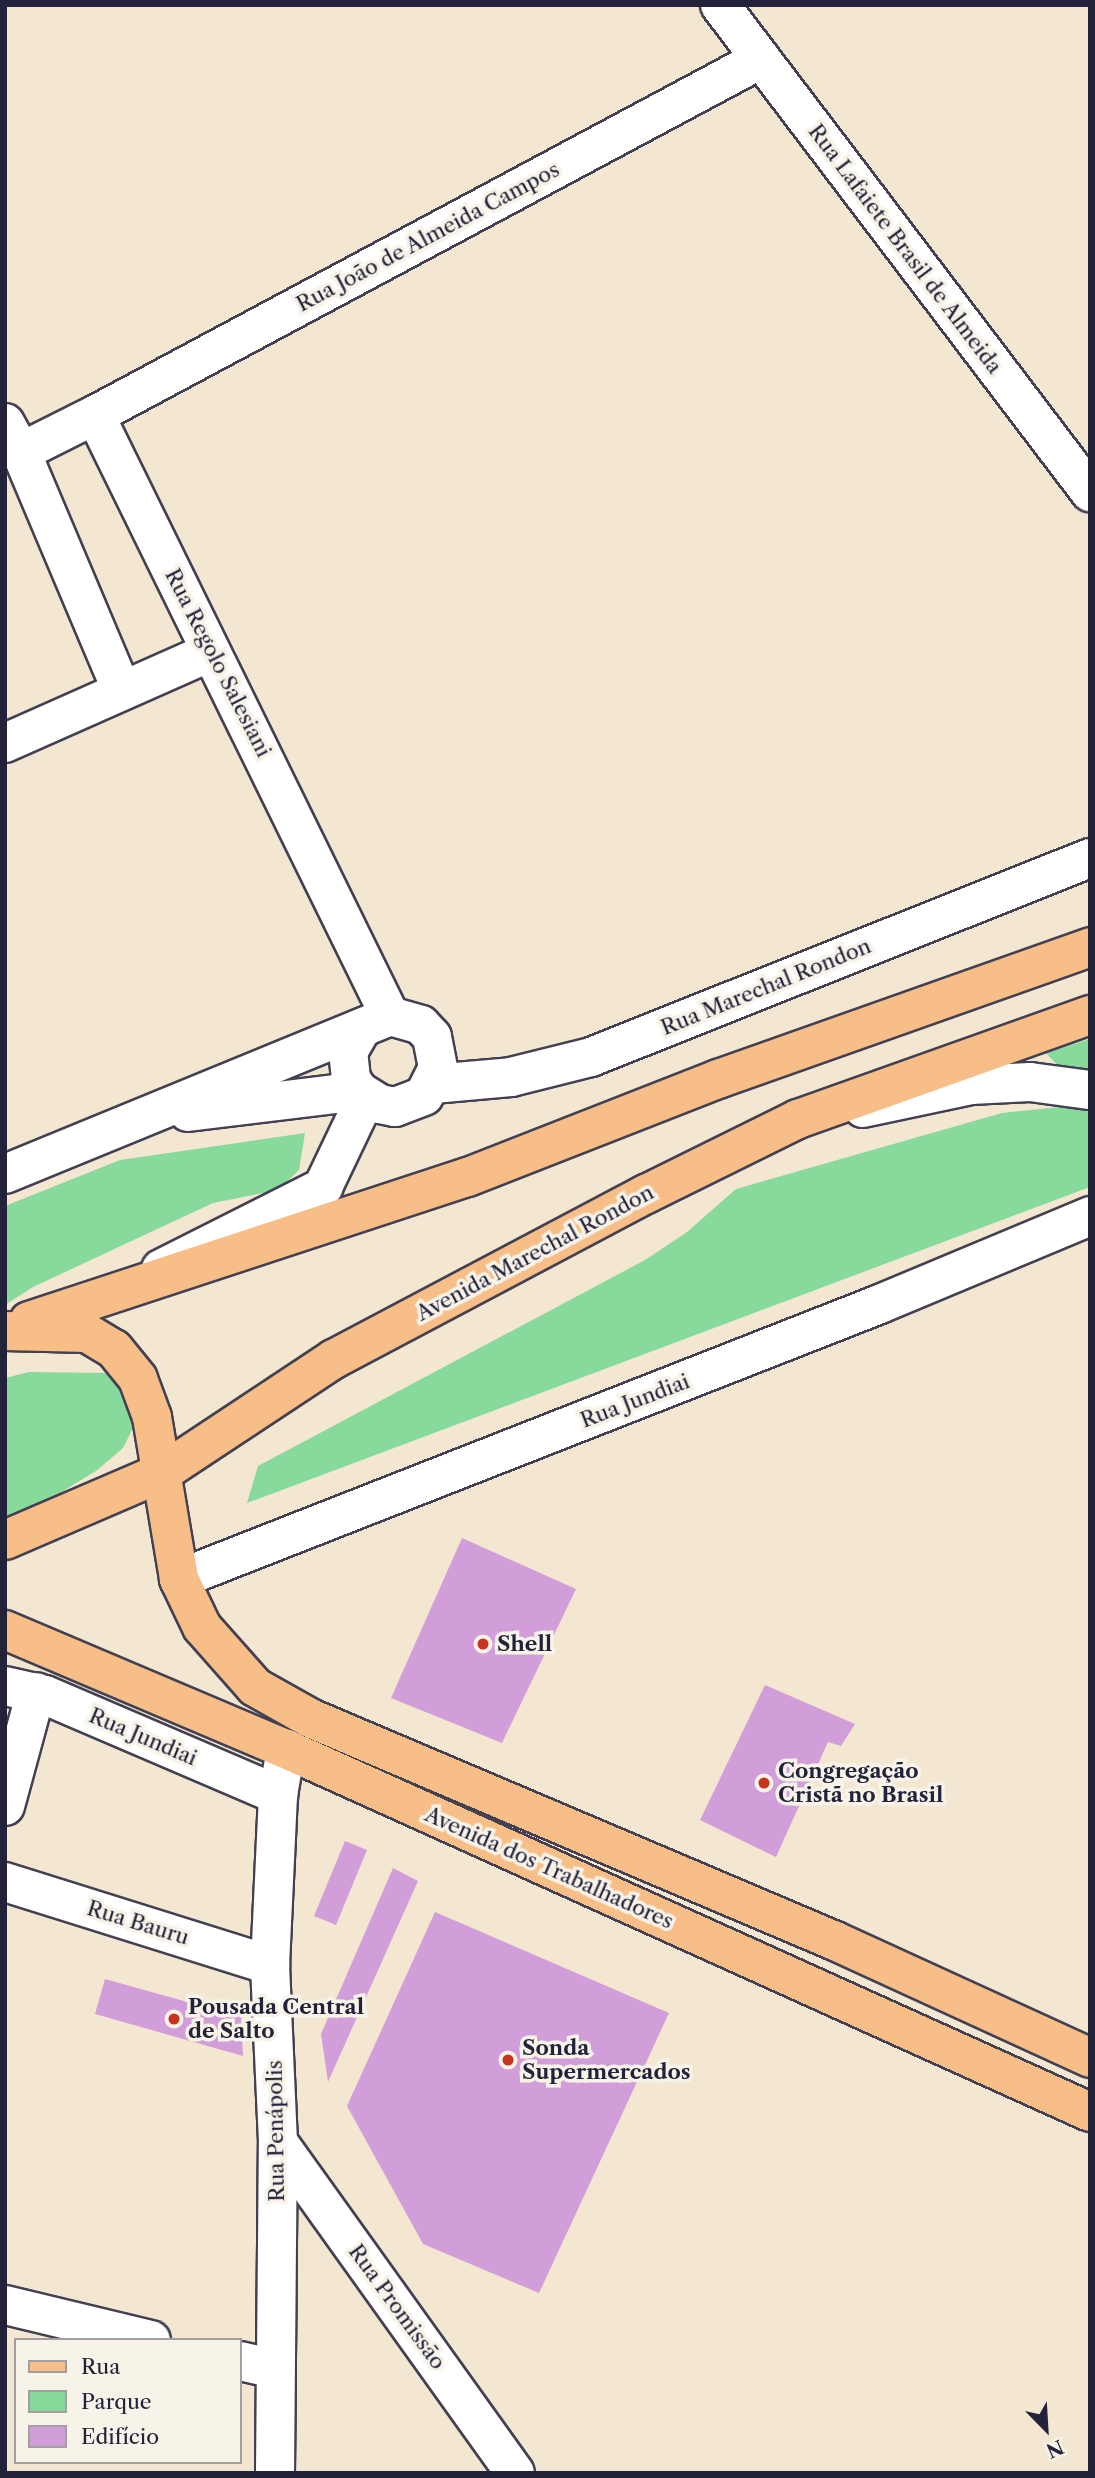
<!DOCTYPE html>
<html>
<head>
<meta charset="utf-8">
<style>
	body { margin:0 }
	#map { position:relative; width:1095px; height:2478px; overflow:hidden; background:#f4e7d1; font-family:"Libre Caslon Text",serif }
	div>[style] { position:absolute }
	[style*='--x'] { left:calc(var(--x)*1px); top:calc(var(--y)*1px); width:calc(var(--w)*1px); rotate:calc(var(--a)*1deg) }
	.green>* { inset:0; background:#87da9c }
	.building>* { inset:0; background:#d29ed9 }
	.roads { filter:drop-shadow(2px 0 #424052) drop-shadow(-2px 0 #424052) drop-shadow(0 2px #424052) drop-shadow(0 -2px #424052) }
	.minor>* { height:38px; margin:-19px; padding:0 19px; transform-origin:19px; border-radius:19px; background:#fff }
	.major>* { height:38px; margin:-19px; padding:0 19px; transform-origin:19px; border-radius:19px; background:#f7be88 }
	.dots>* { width:19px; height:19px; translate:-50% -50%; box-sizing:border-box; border:4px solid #f7f3e8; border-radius:50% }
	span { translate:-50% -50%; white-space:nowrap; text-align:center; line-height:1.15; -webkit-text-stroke:7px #f7f3e8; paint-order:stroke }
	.street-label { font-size:21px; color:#22223b }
	.poi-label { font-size:21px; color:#22223b; font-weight:700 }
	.left { translate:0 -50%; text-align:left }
	.frame { position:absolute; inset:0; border:7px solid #22223b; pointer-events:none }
	.legend { position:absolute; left:14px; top:2338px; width:228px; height:126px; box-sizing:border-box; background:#f7f3e8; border:2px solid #a29fa3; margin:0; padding:9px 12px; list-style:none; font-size:21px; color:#22223b }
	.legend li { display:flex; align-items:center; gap:14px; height:35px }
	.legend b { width:35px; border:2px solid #a29fa3 }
	.north { position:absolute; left:1011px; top:2394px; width:70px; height:70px; -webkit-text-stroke:5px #f7f3e8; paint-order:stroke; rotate:156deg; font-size:19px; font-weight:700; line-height:28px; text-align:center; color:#22223b }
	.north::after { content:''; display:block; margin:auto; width:24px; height:32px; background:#22223b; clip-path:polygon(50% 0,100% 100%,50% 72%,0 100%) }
</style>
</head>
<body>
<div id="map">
	<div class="green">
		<i style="clip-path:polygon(1090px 1039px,1090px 1078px,1062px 1070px,1046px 1053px)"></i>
		<i style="clip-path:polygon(1060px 1107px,1090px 1111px,1090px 1187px,247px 1503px,258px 1466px,645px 1260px,687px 1232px,736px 1189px,1002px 1113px)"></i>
		<i style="clip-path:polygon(305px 1133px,299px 1170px,278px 1190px,213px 1203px,33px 1287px,5px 1305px,5px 1206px,120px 1160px)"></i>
		<i style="clip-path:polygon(29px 1372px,109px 1373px,126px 1386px,139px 1416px,123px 1448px,96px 1471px,35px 1508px,5px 1519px,5px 1378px)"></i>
	</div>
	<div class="building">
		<i style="clip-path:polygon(462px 1538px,576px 1589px,502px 1743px,391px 1698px)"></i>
		<i style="clip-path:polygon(765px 1685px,855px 1724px,841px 1746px,828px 1742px,776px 1857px,700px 1820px)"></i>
		<i style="clip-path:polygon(345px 1841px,367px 1850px,336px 1925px,314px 1916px)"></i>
		<i style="clip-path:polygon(393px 1868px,418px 1881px,328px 2082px,321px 2034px)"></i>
		<i style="clip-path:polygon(435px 1912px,669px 2013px,539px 2293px,423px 2244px,347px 2106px)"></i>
		<i style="clip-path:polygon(105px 1979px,241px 2017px,243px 2056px,95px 2014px)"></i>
	</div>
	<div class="roads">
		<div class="minor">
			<i style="--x:720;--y:5;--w:612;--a:52.77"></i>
			<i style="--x:95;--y:415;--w:755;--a:-28.13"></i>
			<i style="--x:5;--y:423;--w:33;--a:61"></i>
			<i style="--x:21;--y:452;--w:83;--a:-26.6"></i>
			<i style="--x:95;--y:415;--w:669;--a:63.86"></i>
			<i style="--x:21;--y:452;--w:259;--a:67.1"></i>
			<i style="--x:5;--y:743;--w:224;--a:-23.9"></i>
			<i style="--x:433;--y:1084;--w:78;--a:-5.1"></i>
			<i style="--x:511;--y:1077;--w:82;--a:-14"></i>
			<i style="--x:591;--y:1057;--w:537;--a:-21.74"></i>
			<i style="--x:863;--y:1108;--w:110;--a:-12"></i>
			<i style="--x:971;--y:1085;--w:59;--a:-2.9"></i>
			<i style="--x:1030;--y:1082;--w:61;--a:7.6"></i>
			<i style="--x:188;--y:1112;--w:172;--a:-7"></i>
			<i style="--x:5;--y:1174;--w:416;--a:-22.3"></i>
			<i style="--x:390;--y:1016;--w:32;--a:16"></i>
			<i style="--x:421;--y:1025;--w:16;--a:47"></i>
			<i style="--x:432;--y:1037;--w:32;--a:79"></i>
			<i style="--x:438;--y:1068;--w:31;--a:117"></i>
			<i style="--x:424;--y:1096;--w:31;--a:159"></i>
			<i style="--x:395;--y:1107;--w:15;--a:-169"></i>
			<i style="--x:380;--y:1104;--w:25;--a:-148"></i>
			<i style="--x:359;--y:1091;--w:14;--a:-124"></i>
			<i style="--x:351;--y:1079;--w:27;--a:-96"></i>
			<i style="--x:348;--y:1052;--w:28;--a:-60"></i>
			<i style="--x:161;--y:1269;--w:182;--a:-26.8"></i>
			<i style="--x:323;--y:1187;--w:100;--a:-64.5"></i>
			<i style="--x:179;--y:1579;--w:753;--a:-21.42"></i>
			<i style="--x:880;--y:1304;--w:228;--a:-22.7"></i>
			<i style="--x:5;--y:1686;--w:41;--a:12.7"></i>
			<i style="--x:45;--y:1695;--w:254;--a:23.2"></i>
			<i style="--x:5;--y:1806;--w:118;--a:-74.8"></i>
			<i style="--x:5;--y:1882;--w:278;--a:17.4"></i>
			<i style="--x:278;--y:2142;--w:407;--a:54.4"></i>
			<i style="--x:5;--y:2305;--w:150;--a:13.5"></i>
			<i style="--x:240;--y:2361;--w:36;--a:13"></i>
			<i style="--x:275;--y:2473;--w:331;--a:-89.5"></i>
			<i style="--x:278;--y:2142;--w:177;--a:-92.6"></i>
			<i style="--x:270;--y:1965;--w:170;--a:-87.3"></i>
			<i style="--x:278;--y:1795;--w:47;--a:-80.1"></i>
		</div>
		<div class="major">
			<i style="--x:29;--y:1321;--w:462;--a:-18.2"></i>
			<i style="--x:468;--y:1177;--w:269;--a:-21.4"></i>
			<i style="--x:718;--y:1079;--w:395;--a:-19.5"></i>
			<i style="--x:5;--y:1331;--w:82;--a:1.4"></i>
			<i style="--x:87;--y:1333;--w:31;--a:31"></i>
			<i style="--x:114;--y:1349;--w:38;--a:51"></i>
			<i style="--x:138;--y:1379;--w:40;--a:69.8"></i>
			<i style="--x:152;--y:1417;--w:164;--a:80.5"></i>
			<i style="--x:179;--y:1579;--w:53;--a:64.4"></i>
			<i style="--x:202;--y:1627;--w:80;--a:48.5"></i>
			<i style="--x:255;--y:1687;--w:63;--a:29.4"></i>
			<i style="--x:310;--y:1718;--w:570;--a:23.01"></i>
			<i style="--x:835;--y:1941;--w:281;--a:24.6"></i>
			<i style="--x:5;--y:1540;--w:172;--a:-23.3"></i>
			<i style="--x:163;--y:1472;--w:205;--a:-33.5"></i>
			<i style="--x:334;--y:1359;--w:353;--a:-27.9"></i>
			<i style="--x:646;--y:1194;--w:169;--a:-26.3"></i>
			<i style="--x:798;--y:1119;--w:310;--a:-19.6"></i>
			<i style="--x:5;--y:1630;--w:305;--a:23"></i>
			<i style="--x:286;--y:1749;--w:882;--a:24.3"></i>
		</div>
	</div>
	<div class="dots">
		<i style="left:483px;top:1644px;background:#c8321e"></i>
		<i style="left:764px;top:1783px;background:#c8321e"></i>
		<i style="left:174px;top:2019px;background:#c8321e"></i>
		<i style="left:508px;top:2060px;background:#c8321e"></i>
	</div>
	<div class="street-label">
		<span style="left:428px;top:237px;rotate:-28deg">Rua João de Almeida Campos</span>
		<span style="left:905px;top:249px;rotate:53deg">Rua Lafaiete Brasil de Almeida</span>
		<span style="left:218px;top:663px;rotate:63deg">Rua Regolo Salesiani</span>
		<span style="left:766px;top:987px;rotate:-22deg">Rua Marechal Rondon</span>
		<span style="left:535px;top:1253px;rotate:-28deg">Avenida Marechal Rondon</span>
		<span style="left:635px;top:1401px;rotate:-21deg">Rua Jundiai</span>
		<span style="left:143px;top:1737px;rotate:23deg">Rua Jundiai</span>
		<span style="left:549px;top:1868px;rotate:24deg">Avenida dos Trabalhadores</span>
		<span style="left:138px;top:1923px;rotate:17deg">Rua Bauru</span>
		<span style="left:276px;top:2131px;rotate:-91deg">Rua Penápolis</span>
		<span style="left:397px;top:2307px;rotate:54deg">Rua Promissão</span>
	</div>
	<div class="poi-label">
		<span class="left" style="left:497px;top:1644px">Shell</span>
		<span class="left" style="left:778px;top:1783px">Congregação<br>Cristã no Brasil</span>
		<span class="left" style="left:188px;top:2019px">Pousada Central<br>de Salto</span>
		<span class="left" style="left:522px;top:2060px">Sonda<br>Supermercados</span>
	</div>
	<div class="frame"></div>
	<ul class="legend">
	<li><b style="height:9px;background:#f7be88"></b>Rua</li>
	<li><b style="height:19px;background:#87da9c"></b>Parque</li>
	<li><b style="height:19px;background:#d29ed9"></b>Edifício</li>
	</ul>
	<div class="north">N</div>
</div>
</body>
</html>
